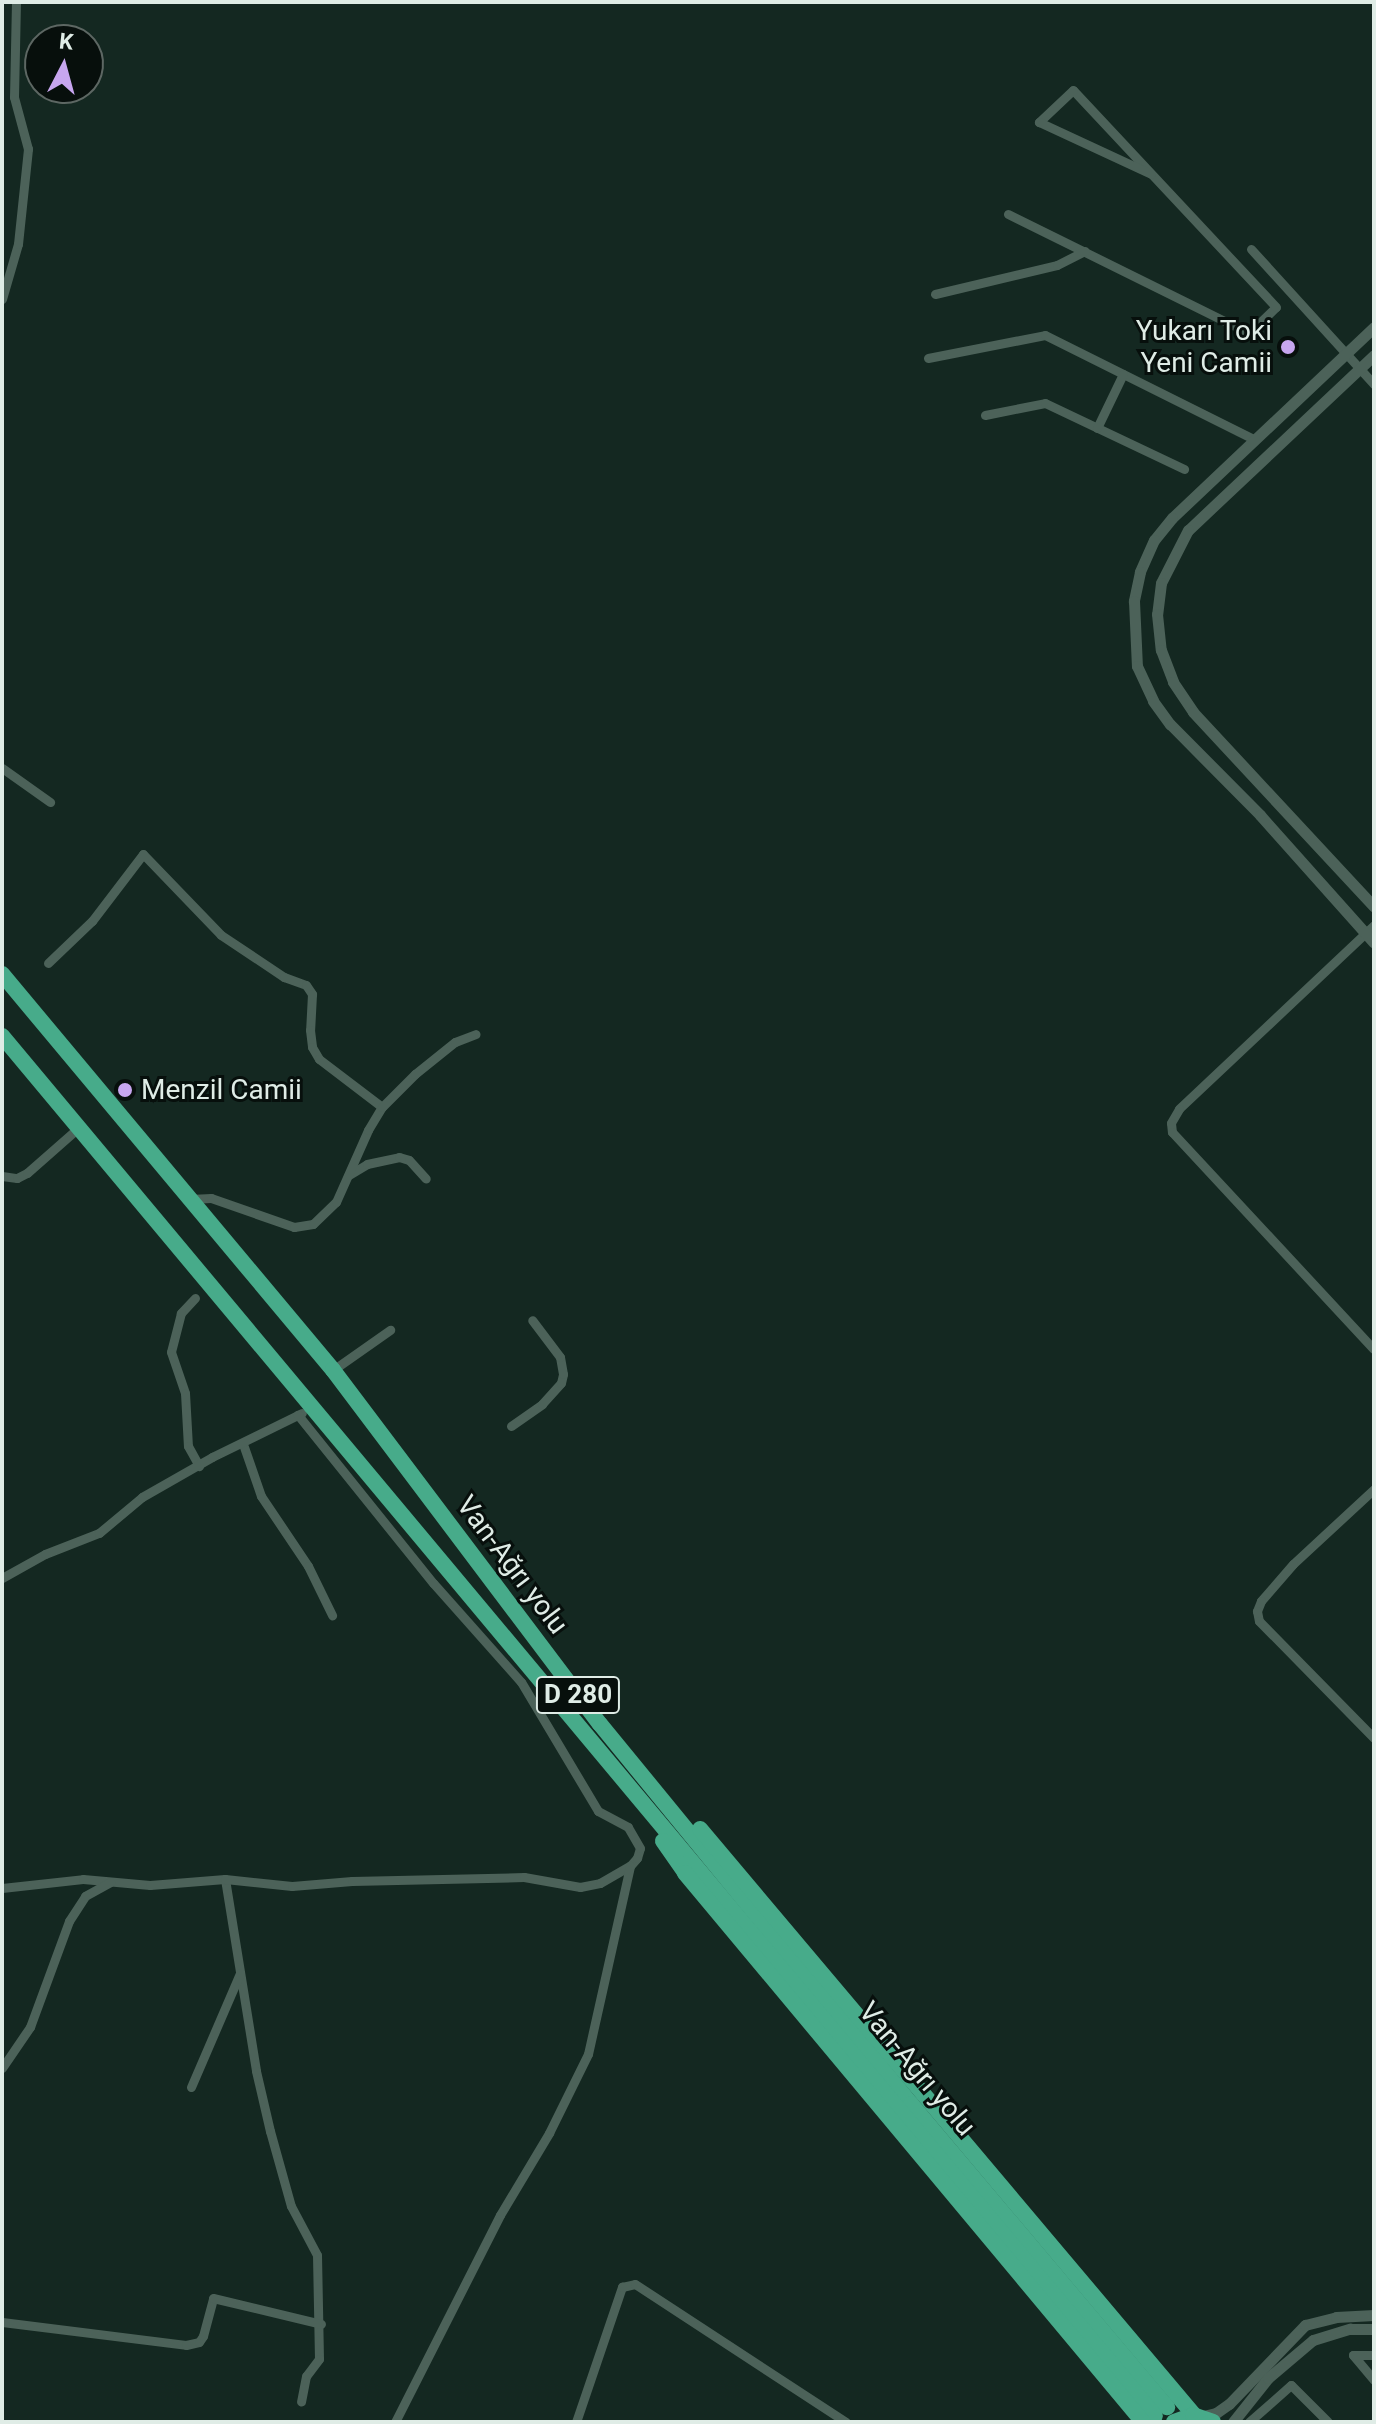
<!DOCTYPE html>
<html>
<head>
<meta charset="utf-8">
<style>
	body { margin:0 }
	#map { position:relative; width:1376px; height:2424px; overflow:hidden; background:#142821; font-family:Roboto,sans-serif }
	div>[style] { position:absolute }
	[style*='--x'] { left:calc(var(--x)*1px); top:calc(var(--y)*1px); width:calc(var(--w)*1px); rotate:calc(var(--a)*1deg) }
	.minor>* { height:9px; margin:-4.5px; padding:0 4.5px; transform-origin:4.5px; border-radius:4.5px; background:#4c6259 }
	.tertiary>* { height:11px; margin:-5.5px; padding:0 5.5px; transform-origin:5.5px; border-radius:5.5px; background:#4c6259 }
	.trunk>* { height:16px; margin:-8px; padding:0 8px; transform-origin:8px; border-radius:8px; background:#47ab8a }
	.dots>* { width:22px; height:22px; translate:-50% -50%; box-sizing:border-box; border:4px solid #070f0c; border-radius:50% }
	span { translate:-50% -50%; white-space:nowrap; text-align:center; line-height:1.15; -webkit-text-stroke:6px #070f0c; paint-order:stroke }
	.shield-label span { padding:2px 6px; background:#070f0c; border:2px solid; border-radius:6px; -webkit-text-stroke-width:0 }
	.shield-label { font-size:26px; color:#dfece6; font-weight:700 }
	.poi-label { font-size:28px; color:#dfece6 }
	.right { translate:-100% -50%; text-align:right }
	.left { translate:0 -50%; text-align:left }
	.street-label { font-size:28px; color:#dfece6 }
	.frame { position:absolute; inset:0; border:4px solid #dfece6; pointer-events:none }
	.north { position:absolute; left:24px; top:24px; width:80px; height:80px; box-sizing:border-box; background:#070f0c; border:2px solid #5d6763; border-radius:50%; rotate:6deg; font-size:22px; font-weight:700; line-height:32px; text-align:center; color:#dfece6 }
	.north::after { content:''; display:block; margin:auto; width:28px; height:36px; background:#c7a6ef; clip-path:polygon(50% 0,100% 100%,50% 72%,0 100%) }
</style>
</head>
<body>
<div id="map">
	<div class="minor">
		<i style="--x:1008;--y:214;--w:269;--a:26.3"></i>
		<i style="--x:1249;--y:333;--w:37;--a:-44"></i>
		<i style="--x:1276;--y:307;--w:297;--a:-133.1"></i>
		<i style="--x:1073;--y:90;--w:47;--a:136.7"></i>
		<i style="--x:1039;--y:122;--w:123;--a:24.9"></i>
		<i style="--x:1251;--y:249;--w:183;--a:47.7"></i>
		<i style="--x:935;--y:294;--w:125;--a:-13.4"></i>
		<i style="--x:1057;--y:265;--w:31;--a:-27"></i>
		<i style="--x:2;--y:299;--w:57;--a:-73.8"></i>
		<i style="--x:18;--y:244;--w:96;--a:-84"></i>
		<i style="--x:28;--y:149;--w:54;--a:-105.1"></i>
		<i style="--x:14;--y:97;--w:95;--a:-88.8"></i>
		<i style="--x:928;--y:358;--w:119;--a:-11.1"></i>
		<i style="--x:1045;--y:335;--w:233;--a:26.5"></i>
		<i style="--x:985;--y:415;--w:61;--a:-11.3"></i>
		<i style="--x:1045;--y:403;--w:154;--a:25.4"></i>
		<i style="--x:1097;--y:428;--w:60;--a:-64.3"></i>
		<i style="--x:2;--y:768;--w:59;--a:35.3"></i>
		<i style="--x:1374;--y:925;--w:268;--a:136.7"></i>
		<i style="--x:1179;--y:1109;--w:16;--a:120"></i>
		<i style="--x:1171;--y:1123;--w:9;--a:84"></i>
		<i style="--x:1172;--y:1132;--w:296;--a:47.1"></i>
		<i style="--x:48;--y:963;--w:61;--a:-43.7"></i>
		<i style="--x:92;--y:921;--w:84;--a:-52.7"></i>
		<i style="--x:143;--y:854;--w:112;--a:46.1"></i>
		<i style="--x:221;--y:935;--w:76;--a:33.7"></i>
		<i style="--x:284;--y:977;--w:23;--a:20"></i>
		<i style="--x:306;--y:985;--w:11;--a:56"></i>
		<i style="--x:312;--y:994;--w:36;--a:93"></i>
		<i style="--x:310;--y:1030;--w:17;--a:83"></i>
		<i style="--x:312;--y:1047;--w:14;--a:60"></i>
		<i style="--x:319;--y:1059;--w:79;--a:37.3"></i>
		<i style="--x:349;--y:1175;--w:21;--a:-31"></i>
		<i style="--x:367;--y:1164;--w:33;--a:-12"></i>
		<i style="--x:399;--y:1157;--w:10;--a:17"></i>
		<i style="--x:409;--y:1160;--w:25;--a:48"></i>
		<i style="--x:2;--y:1176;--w:15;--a:8"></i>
		<i style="--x:17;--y:1178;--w:11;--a:-27"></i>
		<i style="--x:27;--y:1173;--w:68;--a:-41.4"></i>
		<i style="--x:190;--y:1199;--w:21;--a:-3"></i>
		<i style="--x:211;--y:1198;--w:88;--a:19.3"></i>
		<i style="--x:294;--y:1227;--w:19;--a:-9"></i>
		<i style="--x:313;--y:1224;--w:32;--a:-44"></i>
		<i style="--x:336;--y:1202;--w:79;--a:-66"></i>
		<i style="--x:368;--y:1130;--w:27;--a:-59"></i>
		<i style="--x:382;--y:1107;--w:47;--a:-45"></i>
		<i style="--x:415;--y:1074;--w:51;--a:-38.7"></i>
		<i style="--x:455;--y:1042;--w:22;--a:-21"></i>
		<i style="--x:195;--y:1298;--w:21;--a:133"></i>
		<i style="--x:181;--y:1313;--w:40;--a:104.4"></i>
		<i style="--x:171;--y:1352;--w:43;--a:71.1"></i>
		<i style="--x:185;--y:1393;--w:53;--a:86.8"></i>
		<i style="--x:188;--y:1446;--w:23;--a:61"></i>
		<i style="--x:333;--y:1370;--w:70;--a:-35.1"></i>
		<i style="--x:511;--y:1426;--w:38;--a:-35"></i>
		<i style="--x:542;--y:1404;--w:28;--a:-48"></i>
		<i style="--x:561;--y:1383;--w:9;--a:-77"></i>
		<i style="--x:563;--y:1374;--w:17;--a:-100"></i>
		<i style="--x:560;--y:1357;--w:46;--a:-127.1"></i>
		<i style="--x:243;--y:1444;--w:55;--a:70.9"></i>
		<i style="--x:261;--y:1496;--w:84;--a:56.1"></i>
		<i style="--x:308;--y:1566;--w:55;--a:63.9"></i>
		<i style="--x:1374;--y:1489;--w:110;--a:137.2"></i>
		<i style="--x:1293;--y:1564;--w:49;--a:130.9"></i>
		<i style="--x:1261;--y:1601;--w:11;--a:112"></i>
		<i style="--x:1257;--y:1611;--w:10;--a:79"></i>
		<i style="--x:1259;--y:1621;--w:164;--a:45.5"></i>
		<i style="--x:2;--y:1578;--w:49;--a:-29.2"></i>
		<i style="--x:45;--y:1554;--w:58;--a:-21.3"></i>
		<i style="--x:99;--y:1533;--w:56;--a:-39.9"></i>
		<i style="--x:142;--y:1497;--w:81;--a:-29.7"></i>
		<i style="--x:212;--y:1457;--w:100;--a:-26.1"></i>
		<i style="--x:225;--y:1879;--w:194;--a:80.8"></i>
		<i style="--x:256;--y:2071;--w:62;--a:76.9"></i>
		<i style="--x:270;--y:2131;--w:78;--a:74.4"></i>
		<i style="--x:291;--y:2206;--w:55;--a:62"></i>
		<i style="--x:317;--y:2255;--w:104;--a:88.9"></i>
		<i style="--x:319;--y:2359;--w:21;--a:127"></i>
		<i style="--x:306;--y:2376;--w:26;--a:101"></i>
		<i style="--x:2;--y:1888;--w:81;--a:-6.3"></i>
		<i style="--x:83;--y:1879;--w:67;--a:5.1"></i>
		<i style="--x:150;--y:1885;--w:75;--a:-4.6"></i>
		<i style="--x:225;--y:1879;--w:67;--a:6"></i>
		<i style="--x:292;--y:1886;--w:60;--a:-4.8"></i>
		<i style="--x:352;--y:1881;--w:172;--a:-1.3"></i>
		<i style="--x:524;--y:1877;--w:57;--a:10.1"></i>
		<i style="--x:580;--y:1887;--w:20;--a:-11"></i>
		<i style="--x:600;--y:1883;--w:34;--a:-30"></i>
		<i style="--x:630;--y:1866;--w:11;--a:-49"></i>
		<i style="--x:637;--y:1858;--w:10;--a:-73"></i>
		<i style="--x:640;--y:1848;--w:24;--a:-120"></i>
		<i style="--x:628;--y:1827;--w:34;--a:-152"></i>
		<i style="--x:598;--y:1811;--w:150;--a:-120.8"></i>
		<i style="--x:521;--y:1682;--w:132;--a:-131.6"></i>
		<i style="--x:433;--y:1583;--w:216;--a:-128.8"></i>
		<i style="--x:2;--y:2068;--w:50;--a:-55.7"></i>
		<i style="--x:30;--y:2027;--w:113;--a:-69.8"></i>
		<i style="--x:69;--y:1921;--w:30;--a:-57"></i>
		<i style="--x:85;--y:1896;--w:29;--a:-29"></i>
		<i style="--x:191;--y:2087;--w:124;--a:-66.7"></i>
		<i style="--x:2;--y:2322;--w:185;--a:7.1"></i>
		<i style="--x:186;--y:2345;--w:13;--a:-13"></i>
		<i style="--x:199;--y:2342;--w:7;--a:-56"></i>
		<i style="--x:203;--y:2336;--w:39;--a:-75"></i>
		<i style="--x:213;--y:2298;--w:111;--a:13.5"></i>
		<i style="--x:1353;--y:2355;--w:33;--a:50"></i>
		<i style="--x:1353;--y:2355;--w:21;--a:0"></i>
		<i style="--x:395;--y:2422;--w:232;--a:-63.1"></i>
		<i style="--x:500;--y:2215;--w:96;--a:-59.1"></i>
		<i style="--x:549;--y:2133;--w:88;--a:-63.7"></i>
		<i style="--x:588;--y:2054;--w:193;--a:-77.4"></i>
		<i style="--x:576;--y:2422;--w:143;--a:-71.2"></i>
		<i style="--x:622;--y:2287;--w:13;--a:-13"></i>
		<i style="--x:635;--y:2284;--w:252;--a:33.2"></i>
		<i style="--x:1249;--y:2422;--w:56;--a:-41.4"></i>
		<i style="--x:1291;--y:2385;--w:52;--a:45"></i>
	</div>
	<div class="tertiary">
		<i style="--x:1374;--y:327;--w:278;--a:136.6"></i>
		<i style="--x:1172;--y:518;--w:28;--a:129"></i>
		<i style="--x:1154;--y:540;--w:35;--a:114"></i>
		<i style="--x:1140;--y:572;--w:30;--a:102"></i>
		<i style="--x:1134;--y:601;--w:65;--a:87.4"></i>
		<i style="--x:1137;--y:666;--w:38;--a:65"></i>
		<i style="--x:1153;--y:701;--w:29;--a:54"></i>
		<i style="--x:1170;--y:724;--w:128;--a:45.3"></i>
		<i style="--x:1260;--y:815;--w:171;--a:48.3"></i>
		<i style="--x:1374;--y:355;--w:255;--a:136.7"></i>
		<i style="--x:1188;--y:530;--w:59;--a:117"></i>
		<i style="--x:1161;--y:583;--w:31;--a:97"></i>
		<i style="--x:1157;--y:614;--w:36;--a:84"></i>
		<i style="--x:1161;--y:650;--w:34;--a:69"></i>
		<i style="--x:1173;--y:682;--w:36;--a:56"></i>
		<i style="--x:1193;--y:712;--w:266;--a:47.1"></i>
		<i style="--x:1203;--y:2416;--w:13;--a:-13"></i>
		<i style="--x:1216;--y:2413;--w:16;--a:-35"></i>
		<i style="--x:1229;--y:2404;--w:110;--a:-46.1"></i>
		<i style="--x:1305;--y:2325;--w:32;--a:-14"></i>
		<i style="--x:1336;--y:2317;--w:38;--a:-3"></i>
		<i style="--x:1233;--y:2422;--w:56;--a:-51.5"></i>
		<i style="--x:1268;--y:2378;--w:59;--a:-40.2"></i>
		<i style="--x:1313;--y:2340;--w:39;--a:-17"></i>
		<i style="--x:1350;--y:2329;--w:24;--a:0"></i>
	</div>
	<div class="trunk">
		<i style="--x:2;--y:974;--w:516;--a:50.11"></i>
		<i style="--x:333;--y:1370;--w:443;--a:53"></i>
		<i style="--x:600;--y:1724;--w:491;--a:50.7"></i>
		<i style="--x:911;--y:2104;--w:397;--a:49.8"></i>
		<i style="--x:2;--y:1036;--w:1798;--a:50.12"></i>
		<i style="--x:700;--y:1829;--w:766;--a:49.87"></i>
		<i style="--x:663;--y:1841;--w:39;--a:55"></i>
		<i style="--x:685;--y:1873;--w:715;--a:50.16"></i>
		<i style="--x:1174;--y:2422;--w:20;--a:-20"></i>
		<i style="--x:1193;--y:2415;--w:21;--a:19"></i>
	</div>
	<div class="dots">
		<i style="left:1288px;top:347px;background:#c7a6ef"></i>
		<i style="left:125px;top:1090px;background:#c7a6ef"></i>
	</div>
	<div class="shield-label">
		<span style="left:578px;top:1695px">D 280</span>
	</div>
	<div class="poi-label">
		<span class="right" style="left:1272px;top:347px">Yukarı Toki<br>Yeni Camii</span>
		<span class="left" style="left:141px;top:1090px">Menzil Camii</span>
	</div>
	<div class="street-label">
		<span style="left:512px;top:1565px;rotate:53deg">Van-Ağrı yolu</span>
		<span style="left:917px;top:2069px;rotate:50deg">Van-Ağrı yolu</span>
	</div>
	<div class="frame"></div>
	<div class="north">K</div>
</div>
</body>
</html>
